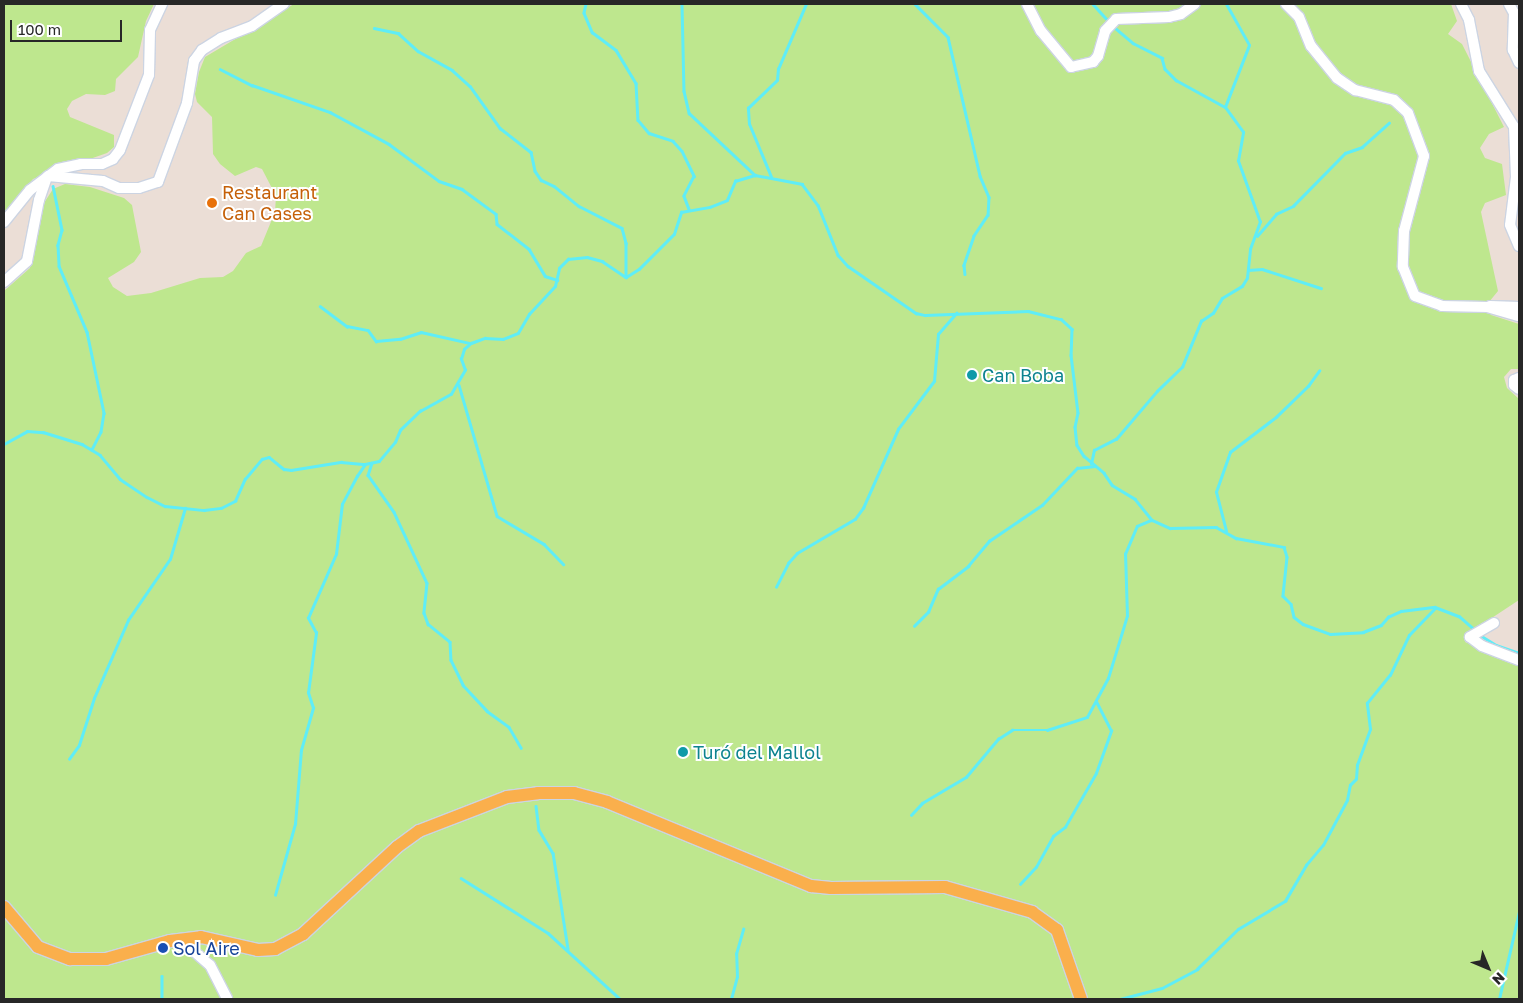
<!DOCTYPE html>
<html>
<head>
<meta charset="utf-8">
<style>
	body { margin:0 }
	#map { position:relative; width:1523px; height:1003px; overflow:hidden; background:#ebded6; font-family:"Golos Text",sans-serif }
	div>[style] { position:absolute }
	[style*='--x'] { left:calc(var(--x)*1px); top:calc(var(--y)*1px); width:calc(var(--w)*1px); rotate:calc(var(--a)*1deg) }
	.green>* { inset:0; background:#bee78e }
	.stream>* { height:2.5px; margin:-1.25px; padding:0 1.25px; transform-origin:1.25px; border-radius:1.25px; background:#5fedf7 }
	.roads { filter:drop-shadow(1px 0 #ccd4e2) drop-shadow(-1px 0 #ccd4e2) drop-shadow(0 1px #ccd4e2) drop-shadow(0 -1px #ccd4e2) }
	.minor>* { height:10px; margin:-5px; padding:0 5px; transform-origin:5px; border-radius:5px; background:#fff }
	.major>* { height:12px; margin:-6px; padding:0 6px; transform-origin:6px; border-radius:6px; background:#faaf4c }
	.dots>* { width:14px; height:14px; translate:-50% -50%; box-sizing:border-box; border:2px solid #fff; border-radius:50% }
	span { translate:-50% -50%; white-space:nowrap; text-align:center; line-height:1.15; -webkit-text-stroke:4px #fff; paint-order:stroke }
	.food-label { font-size:18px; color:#c56008 }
	.left { translate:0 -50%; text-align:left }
	.culture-label { font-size:18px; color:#0d838f }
	.transit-label { font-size:18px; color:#164399 }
	.frame { position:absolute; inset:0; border:5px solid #272727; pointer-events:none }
	.north { position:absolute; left:1463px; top:943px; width:50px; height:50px; -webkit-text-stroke:4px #fff; paint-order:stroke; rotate:135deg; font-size:14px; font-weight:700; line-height:20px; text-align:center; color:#272727 }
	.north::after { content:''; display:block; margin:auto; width:18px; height:22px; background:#272727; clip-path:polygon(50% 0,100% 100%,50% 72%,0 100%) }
	.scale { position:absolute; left:10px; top:20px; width:112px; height:22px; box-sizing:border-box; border:2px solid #272727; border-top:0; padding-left:6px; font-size:15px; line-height:18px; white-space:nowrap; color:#272727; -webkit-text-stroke:4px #fff; paint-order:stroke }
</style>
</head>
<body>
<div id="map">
	<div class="green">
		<i style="clip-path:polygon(4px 4px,154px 4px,146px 21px,138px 57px,116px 79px,115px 91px,105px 95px,86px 94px,72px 101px,67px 109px,70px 117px,114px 135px,114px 147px,107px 153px,33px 179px,4px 215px)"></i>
		<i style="clip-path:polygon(294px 4px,1451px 4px,1457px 21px,1448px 34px,1462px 44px,1504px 127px,1489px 134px,1480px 148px,1485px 158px,1502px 164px,1506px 195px,1485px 203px,1481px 212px,1498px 291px,1489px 302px,1491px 315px,1519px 324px,1519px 369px,1511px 369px,1504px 377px,1507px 388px,1519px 399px,1519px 600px,1469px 633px,1465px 642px,1519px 663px,1519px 999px,4px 999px,4px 291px,30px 268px,44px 203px,53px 189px,65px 184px,90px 187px,124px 198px,132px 205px,141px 252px,134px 262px,108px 278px,113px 287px,127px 296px,151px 293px,200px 278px,223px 277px,233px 271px,246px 253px,261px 246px,275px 212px,276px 196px,262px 169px,256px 167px,235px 176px,220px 164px,213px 154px,212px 117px,197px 102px,195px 94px,199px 72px,205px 57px)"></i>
	</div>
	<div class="stream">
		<i style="--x:586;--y:4;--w:9;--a:103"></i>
		<i style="--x:584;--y:13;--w:21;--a:67"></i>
		<i style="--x:592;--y:32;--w:30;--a:37"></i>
		<i style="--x:616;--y:50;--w:39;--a:59"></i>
		<i style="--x:636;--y:83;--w:37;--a:87"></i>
		<i style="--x:638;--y:120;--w:17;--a:50"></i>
		<i style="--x:649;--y:133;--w:25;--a:18"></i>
		<i style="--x:673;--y:141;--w:13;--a:48"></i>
		<i style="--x:682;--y:151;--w:28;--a:64"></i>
		<i style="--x:694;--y:176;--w:22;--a:117"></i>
		<i style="--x:684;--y:196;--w:14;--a:69"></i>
		<i style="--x:682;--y:4;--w:87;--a:88.7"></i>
		<i style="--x:684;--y:91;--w:23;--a:77"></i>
		<i style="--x:689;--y:113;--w:91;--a:43.2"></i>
		<i style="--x:915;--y:4;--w:47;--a:45"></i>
		<i style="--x:948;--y:37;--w:143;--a:77"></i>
		<i style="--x:980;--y:176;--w:23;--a:67"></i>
		<i style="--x:989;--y:197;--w:18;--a:93"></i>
		<i style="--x:988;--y:215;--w:25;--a:124"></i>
		<i style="--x:974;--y:236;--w:31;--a:109"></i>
		<i style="--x:964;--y:265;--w:9;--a:84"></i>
		<i style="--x:1093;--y:4;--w:25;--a:48"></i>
		<i style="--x:1114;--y:27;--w:25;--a:40"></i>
		<i style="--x:1133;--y:43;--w:33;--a:27"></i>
		<i style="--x:1162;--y:58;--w:11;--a:75"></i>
		<i style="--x:1165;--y:69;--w:16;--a:45"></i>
		<i style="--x:1176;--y:80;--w:56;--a:28.9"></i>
		<i style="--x:374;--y:28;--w:25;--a:12"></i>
		<i style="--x:398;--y:33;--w:27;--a:42"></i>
		<i style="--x:418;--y:51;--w:39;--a:29"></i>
		<i style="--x:452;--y:70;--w:24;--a:42"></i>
		<i style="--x:470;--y:86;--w:52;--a:54.5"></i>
		<i style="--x:500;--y:128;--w:39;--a:38"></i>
		<i style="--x:531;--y:152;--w:19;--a:78"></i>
		<i style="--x:535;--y:171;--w:11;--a:56"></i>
		<i style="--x:541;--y:180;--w:14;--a:25"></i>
		<i style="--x:554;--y:186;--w:32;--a:39"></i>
		<i style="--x:579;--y:206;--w:48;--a:27.1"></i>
		<i style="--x:622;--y:228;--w:16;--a:75"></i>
		<i style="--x:626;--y:243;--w:34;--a:90"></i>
		<i style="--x:220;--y:69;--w:36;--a:27"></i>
		<i style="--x:252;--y:85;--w:83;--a:19.1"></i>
		<i style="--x:330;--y:112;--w:67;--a:28.5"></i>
		<i style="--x:389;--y:144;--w:62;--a:36.5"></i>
		<i style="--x:439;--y:181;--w:24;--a:19"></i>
		<i style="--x:462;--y:189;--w:42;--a:36.3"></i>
		<i style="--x:496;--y:214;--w:10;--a:84"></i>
		<i style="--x:497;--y:224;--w:41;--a:38"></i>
		<i style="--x:529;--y:249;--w:31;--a:59"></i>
		<i style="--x:545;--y:276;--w:13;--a:18"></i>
		<i style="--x:771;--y:177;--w:57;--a:-112.5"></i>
		<i style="--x:749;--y:124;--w:16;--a:-94"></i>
		<i style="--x:748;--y:108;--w:40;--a:-44"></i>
		<i style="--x:777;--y:80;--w:11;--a:-85"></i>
		<i style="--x:778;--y:69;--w:71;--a:-66.7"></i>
		<i style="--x:53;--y:186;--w:45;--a:78.4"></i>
		<i style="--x:62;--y:230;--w:16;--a:105"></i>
		<i style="--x:58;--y:245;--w:21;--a:87"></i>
		<i style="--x:59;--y:266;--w:72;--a:67"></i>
		<i style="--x:87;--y:332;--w:83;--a:78.1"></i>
		<i style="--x:104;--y:413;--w:19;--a:99"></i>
		<i style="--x:101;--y:432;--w:20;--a:117"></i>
		<i style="--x:1257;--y:236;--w:29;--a:-49"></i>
		<i style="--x:1276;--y:214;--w:19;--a:-25"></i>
		<i style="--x:1293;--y:206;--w:74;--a:-45.5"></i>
		<i style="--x:1345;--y:153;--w:18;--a:-19"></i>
		<i style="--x:1362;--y:147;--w:36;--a:-42"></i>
		<i style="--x:1248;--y:270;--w:14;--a:-4"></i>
		<i style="--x:1262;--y:269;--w:62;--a:17.9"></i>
		<i style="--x:626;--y:277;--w:15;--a:-32"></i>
		<i style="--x:639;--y:269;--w:49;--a:-45"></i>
		<i style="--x:674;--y:234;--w:23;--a:-72"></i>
		<i style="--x:681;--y:212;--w:29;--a:-10"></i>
		<i style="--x:710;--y:207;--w:18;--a:-22"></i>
		<i style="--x:727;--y:200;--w:21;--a:-67"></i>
		<i style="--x:735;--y:181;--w:21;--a:-17"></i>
		<i style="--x:755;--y:175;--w:48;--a:10.8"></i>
		<i style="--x:802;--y:184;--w:26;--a:53"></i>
		<i style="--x:818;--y:205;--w:54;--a:68.2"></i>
		<i style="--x:838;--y:255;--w:15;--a:48"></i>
		<i style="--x:848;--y:266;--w:83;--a:34.7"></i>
		<i style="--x:916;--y:313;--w:9;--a:13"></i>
		<i style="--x:925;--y:315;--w:103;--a:-2.2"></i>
		<i style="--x:1028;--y:311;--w:34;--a:14"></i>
		<i style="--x:1061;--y:319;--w:15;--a:42"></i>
		<i style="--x:1072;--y:329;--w:26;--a:92"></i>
		<i style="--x:1071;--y:355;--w:58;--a:83.1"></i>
		<i style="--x:1078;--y:413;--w:14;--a:102"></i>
		<i style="--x:1075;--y:427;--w:18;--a:84"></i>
		<i style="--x:1077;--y:445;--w:13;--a:58"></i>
		<i style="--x:1084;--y:456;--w:26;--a:40"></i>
		<i style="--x:1104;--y:473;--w:14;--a:56"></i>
		<i style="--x:1112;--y:485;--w:27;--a:31"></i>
		<i style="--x:1135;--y:499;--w:27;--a:51"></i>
		<i style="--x:1152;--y:520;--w:20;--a:24"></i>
		<i style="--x:1170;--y:528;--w:46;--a:-1.2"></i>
		<i style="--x:1216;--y:527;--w:23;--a:29"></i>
		<i style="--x:1236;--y:538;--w:49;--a:10.6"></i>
		<i style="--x:1284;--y:547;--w:10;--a:73"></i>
		<i style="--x:1287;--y:557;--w:39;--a:96"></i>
		<i style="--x:1283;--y:596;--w:11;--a:45"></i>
		<i style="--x:1291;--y:604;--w:13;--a:77"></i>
		<i style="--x:1294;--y:617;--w:11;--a:38"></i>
		<i style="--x:1303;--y:624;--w:29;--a:20"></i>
		<i style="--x:1330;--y:634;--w:33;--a:-3"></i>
		<i style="--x:1363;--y:632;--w:19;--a:-21"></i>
		<i style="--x:1381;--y:625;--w:11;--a:-49"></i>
		<i style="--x:1388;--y:617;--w:14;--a:-25"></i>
		<i style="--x:1401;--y:611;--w:34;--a:-7"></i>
		<i style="--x:1435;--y:607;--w:26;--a:21"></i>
		<i style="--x:1459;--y:616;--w:23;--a:41"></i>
		<i style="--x:320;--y:306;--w:34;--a:37"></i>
		<i style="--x:347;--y:326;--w:21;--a:11"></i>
		<i style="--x:368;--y:330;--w:14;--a:54"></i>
		<i style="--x:376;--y:341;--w:24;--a:-5"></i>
		<i style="--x:400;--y:339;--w:22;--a:-18"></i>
		<i style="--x:421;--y:332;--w:50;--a:12.7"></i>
		<i style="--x:459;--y:385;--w:136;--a:73.8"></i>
		<i style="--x:497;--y:516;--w:55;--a:30.8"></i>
		<i style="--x:544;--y:544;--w:28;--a:46"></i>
		<i style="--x:4;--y:444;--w:26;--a:-29"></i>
		<i style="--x:27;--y:431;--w:16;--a:4"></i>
		<i style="--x:43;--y:432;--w:41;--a:17.1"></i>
		<i style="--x:82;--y:444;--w:21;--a:31"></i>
		<i style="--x:100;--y:455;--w:31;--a:50"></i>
		<i style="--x:120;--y:479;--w:32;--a:34"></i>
		<i style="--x:147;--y:497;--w:20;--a:27"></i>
		<i style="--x:165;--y:506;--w:39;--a:6"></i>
		<i style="--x:204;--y:510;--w:17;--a:-7"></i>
		<i style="--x:221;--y:508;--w:16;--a:-27"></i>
		<i style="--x:235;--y:501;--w:24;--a:-66"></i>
		<i style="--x:245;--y:479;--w:26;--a:-50"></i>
		<i style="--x:262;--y:459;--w:7;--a:-16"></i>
		<i style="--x:269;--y:457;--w:19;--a:39"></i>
		<i style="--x:284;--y:469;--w:7;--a:8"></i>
		<i style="--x:291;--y:470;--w:51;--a:-9.1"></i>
		<i style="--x:341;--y:462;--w:24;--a:5"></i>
		<i style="--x:372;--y:463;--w:13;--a:108"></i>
		<i style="--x:368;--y:475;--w:45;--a:54.9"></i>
		<i style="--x:394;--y:512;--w:78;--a:65.1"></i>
		<i style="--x:427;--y:583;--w:30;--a:96"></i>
		<i style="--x:424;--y:613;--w:12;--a:70"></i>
		<i style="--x:428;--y:624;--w:28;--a:39"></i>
		<i style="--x:450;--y:642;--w:18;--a:87"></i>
		<i style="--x:451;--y:660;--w:28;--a:64"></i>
		<i style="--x:463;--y:685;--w:35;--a:47"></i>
		<i style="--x:487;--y:711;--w:27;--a:36"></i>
		<i style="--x:509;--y:727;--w:24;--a:60"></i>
		<i style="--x:1091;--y:464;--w:14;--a:-78"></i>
		<i style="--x:1094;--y:450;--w:25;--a:-27"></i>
		<i style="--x:1116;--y:439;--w:63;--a:-49.5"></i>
		<i style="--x:1157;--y:391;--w:35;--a:-44"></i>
		<i style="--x:1182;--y:367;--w:50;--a:-67.6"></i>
		<i style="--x:1201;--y:321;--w:14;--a:-34"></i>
		<i style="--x:1213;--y:313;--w:17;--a:-59"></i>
		<i style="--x:1222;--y:298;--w:23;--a:-31"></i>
		<i style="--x:1242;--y:286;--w:9;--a:-58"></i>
		<i style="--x:1247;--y:278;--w:29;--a:-84"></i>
		<i style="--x:1250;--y:249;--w:29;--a:-70"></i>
		<i style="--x:1260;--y:222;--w:65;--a:-109.8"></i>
		<i style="--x:1238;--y:161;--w:29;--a:-80"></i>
		<i style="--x:1243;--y:132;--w:31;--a:-126"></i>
		<i style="--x:1225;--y:107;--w:66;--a:-68.8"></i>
		<i style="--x:1249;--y:45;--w:47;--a:-119.3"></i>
		<i style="--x:1226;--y:531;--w:40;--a:-104.4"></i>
		<i style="--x:1216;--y:492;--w:42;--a:-70.7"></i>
		<i style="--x:1230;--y:452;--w:58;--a:-37.3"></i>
		<i style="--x:1276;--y:417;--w:45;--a:-44.1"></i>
		<i style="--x:1308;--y:386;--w:19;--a:-54"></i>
		<i style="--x:776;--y:587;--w:27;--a:-63"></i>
		<i style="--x:788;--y:563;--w:13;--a:-48"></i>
		<i style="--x:797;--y:553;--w:67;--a:-30.4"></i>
		<i style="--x:855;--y:519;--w:14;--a:-54"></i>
		<i style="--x:863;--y:508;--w:86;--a:-66.1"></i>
		<i style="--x:898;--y:429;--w:60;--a:-53.1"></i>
		<i style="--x:934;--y:381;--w:47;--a:-85.1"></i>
		<i style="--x:938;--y:334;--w:28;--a:-49"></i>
		<i style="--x:914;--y:626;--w:20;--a:-45"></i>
		<i style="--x:928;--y:612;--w:25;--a:-67"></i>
		<i style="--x:938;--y:589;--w:38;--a:-37"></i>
		<i style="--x:968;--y:566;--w:33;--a:-50"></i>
		<i style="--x:989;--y:541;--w:64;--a:-34.2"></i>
		<i style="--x:1042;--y:505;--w:51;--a:-46.6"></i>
		<i style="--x:1077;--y:468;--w:18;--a:-6"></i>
		<i style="--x:1480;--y:635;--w:19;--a:32"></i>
		<i style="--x:1496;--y:645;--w:24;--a:19"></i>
		<i style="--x:69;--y:759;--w:17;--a:-54"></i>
		<i style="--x:79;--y:745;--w:49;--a:-72.3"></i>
		<i style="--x:94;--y:698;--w:85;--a:-66.4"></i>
		<i style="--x:128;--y:620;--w:74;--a:-55.5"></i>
		<i style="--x:170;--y:559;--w:53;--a:-73.6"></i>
		<i style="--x:536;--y:806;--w:24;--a:83"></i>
		<i style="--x:539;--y:830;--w:27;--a:59"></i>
		<i style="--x:553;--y:853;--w:97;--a:81.1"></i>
		<i style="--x:911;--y:815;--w:16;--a:-47"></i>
		<i style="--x:922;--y:803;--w:51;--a:-30.6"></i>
		<i style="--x:966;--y:777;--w:50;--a:-49.9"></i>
		<i style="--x:998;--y:739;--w:17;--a:-33"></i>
		<i style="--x:1012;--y:730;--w:35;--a:0"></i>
		<i style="--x:1047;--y:730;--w:42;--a:-18"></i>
		<i style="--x:1087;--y:717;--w:44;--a:-61.7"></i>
		<i style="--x:1108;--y:678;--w:65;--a:-73"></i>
		<i style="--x:1127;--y:616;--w:62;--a:-91.8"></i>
		<i style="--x:1125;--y:554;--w:30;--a:-67"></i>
		<i style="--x:1137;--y:526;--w:15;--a:-23"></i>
		<i style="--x:461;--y:878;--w:103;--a:32.3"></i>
		<i style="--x:548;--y:933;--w:98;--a:42.5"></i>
		<i style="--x:1020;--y:884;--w:23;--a:-47"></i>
		<i style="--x:1036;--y:867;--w:35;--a:-61"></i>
		<i style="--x:1053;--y:836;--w:15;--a:-37"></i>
		<i style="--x:1065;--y:827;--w:62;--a:-60.1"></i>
		<i style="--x:1096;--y:773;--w:45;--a:-70.3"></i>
		<i style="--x:1111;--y:731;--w:33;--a:-117"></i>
		<i style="--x:275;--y:895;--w:74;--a:-74.3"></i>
		<i style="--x:295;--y:824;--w:74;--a:-85.4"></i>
		<i style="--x:301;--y:750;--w:44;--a:-74.1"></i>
		<i style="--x:313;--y:708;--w:16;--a:-108"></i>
		<i style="--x:308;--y:693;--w:61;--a:-82.4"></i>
		<i style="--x:316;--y:633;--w:17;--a:-118"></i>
		<i style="--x:308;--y:618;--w:70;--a:-66.4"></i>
		<i style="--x:336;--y:554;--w:50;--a:-83.2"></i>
		<i style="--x:342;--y:504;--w:32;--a:-62"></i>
		<i style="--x:357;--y:476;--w:14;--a:-56"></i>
		<i style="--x:365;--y:464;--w:14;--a:-12"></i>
		<i style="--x:379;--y:461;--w:25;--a:-50"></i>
		<i style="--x:395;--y:442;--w:13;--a:-67"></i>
		<i style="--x:400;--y:430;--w:28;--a:-44"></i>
		<i style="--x:420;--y:411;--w:35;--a:-29"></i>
		<i style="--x:451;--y:394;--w:28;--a:-60"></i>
		<i style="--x:465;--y:370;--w:12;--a:-110"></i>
		<i style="--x:461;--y:359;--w:10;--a:-73"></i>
		<i style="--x:464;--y:349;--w:9;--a:-41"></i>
		<i style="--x:471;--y:343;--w:15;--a:-20"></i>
		<i style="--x:485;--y:338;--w:18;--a:3"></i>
		<i style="--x:503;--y:339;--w:16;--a:-22"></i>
		<i style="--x:518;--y:333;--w:22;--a:-60"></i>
		<i style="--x:529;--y:314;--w:38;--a:-47"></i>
		<i style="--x:555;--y:286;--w:18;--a:-77"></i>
		<i style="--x:559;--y:268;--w:13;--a:-45"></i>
		<i style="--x:568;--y:259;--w:19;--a:-6"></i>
		<i style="--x:587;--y:257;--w:16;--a:15"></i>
		<i style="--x:602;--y:261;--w:29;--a:34"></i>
		<i style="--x:162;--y:976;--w:23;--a:90"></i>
		<i style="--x:731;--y:999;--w:23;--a:-75"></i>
		<i style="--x:737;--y:977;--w:23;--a:-92"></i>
		<i style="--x:736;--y:954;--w:26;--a:-74"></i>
		<i style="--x:1120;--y:999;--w:43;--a:-14.7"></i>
		<i style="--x:1162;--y:988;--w:40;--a:-28"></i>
		<i style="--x:1197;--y:969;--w:57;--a:-44.3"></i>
		<i style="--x:1238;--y:929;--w:55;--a:-30.8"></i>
		<i style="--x:1285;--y:901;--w:42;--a:-59.7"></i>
		<i style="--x:1306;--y:865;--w:26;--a:-50"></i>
		<i style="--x:1323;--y:845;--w:51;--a:-61.9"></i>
		<i style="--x:1347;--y:800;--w:15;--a:-79"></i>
		<i style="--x:1350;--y:785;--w:8;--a:-45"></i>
		<i style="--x:1356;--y:779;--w:14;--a:-86"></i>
		<i style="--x:1357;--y:765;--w:38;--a:-70"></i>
		<i style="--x:1370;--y:729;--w:26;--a:-97"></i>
		<i style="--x:1367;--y:703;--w:36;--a:-51"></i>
		<i style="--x:1390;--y:675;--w:44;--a:-64.6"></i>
		<i style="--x:1409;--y:635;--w:37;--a:-46"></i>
		<i style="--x:1499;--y:999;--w:89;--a:-77.1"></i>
	</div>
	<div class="roads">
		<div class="minor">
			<i style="--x:1027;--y:4;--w:30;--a:63"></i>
			<i style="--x:1041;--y:31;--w:47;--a:50.2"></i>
			<i style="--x:1071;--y:67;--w:23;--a:-13"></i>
			<i style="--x:1093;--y:62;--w:8;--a:-50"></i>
			<i style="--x:1098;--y:56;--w:26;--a:-74"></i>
			<i style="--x:1105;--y:31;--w:16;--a:-47"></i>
			<i style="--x:1116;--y:19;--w:53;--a:-2.2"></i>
			<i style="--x:1169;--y:17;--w:12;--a:-14"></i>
			<i style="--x:1181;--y:14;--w:17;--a:-36"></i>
			<i style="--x:1286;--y:4;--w:18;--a:45"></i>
			<i style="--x:1299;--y:17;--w:31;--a:68"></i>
			<i style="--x:1311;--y:46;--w:41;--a:50.9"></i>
			<i style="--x:1337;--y:78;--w:22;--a:34"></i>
			<i style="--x:1355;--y:90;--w:40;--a:14.4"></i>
			<i style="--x:1394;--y:100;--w:19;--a:43"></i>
			<i style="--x:1408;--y:113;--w:46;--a:69.6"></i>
			<i style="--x:1424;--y:156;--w:78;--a:104.9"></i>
			<i style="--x:1404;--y:231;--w:36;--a:92"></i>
			<i style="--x:1403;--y:267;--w:31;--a:68"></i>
			<i style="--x:1415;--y:296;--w:29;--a:20"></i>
			<i style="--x:1442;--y:306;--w:45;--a:1.3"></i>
			<i style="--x:1487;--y:307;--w:33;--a:16"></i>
			<i style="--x:1461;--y:4;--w:18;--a:63"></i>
			<i style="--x:1469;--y:20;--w:52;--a:78.9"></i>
			<i style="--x:1479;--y:71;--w:66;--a:58"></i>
			<i style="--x:1514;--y:127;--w:50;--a:87.7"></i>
			<i style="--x:1516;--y:177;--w:48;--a:97.1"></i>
			<i style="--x:1510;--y:225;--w:23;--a:67"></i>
			<i style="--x:1509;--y:4;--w:10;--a:61"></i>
			<i style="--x:1514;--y:13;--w:37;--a:92"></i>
			<i style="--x:1513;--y:50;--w:14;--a:65"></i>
			<i style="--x:48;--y:176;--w:55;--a:5.2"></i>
			<i style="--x:103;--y:181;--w:17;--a:24"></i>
			<i style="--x:119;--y:188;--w:20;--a:0"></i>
			<i style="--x:139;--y:188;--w:20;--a:-18"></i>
			<i style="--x:158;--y:182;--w:84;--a:-69.8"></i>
			<i style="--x:187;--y:103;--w:43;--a:-80.5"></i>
			<i style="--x:194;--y:61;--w:14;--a:-54"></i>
			<i style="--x:202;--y:50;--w:22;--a:-32"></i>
			<i style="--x:221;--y:38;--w:33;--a:-21"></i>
			<i style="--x:252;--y:26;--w:39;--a:-35"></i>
			<i style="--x:4;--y:222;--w:41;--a:-50.9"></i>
			<i style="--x:30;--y:190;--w:35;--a:-37"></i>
			<i style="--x:58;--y:169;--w:24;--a:-12"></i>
			<i style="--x:81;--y:164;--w:21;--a:0"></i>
			<i style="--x:102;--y:164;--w:12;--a:-24"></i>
			<i style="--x:113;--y:159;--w:11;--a:-52"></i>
			<i style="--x:120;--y:150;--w:80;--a:-68.9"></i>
			<i style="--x:149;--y:75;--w:45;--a:-88.7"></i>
			<i style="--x:150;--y:30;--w:29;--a:-65"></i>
			<i style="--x:4;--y:282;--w:31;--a:-42"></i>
			<i style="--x:27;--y:261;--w:62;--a:-78.9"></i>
			<i style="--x:39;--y:200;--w:24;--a:-71"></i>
			<i style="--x:1490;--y:306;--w:29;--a:2"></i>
			<i style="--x:1519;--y:378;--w:5;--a:158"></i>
			<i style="--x:1514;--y:380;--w:5;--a:90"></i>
			<i style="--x:1514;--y:385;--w:6;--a:39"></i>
			<i style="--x:1494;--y:623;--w:28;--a:150"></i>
			<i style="--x:1470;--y:637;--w:15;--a:37"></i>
			<i style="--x:1482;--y:646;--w:40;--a:21"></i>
			<i style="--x:181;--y:940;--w:38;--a:41"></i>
			<i style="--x:210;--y:965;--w:38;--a:63"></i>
		</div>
		<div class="major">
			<i style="--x:4;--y:907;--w:52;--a:49.6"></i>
			<i style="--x:38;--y:947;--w:34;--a:21"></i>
			<i style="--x:70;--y:959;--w:36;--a:0"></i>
			<i style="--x:106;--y:959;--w:66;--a:-15.7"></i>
			<i style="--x:170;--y:941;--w:31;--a:-7"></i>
			<i style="--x:201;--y:937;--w:58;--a:12.8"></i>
			<i style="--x:258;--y:950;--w:17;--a:-3"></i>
			<i style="--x:275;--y:949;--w:32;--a:-28"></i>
			<i style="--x:303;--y:934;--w:128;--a:-42.8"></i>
			<i style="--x:397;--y:847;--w:27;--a:-36"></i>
			<i style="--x:419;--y:831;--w:94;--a:-21.1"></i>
			<i style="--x:507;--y:797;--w:31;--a:-7"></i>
			<i style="--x:538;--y:793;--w:36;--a:0"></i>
			<i style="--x:574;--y:793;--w:34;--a:15"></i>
			<i style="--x:607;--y:802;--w:221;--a:22.4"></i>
			<i style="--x:811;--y:886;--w:20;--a:6"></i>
			<i style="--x:831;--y:888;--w:114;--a:-0.5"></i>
			<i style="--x:945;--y:887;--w:91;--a:16"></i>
			<i style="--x:1032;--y:912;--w:31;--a:36"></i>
			<i style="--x:1057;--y:930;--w:73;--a:70.8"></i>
		</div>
	</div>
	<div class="dots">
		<i style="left:212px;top:203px;background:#e8710a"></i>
		<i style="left:972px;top:375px;background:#0f9aa8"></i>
		<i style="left:683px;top:752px;background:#0f9aa8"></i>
		<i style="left:163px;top:948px;background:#1a4fb4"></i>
	</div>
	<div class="food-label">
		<span class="left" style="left:222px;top:203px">Restaurant<br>Can Cases</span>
	</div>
	<div class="culture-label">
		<span class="left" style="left:982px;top:375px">Can Boba</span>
		<span class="left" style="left:693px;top:752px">Turó del Mallol</span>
	</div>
	<div class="transit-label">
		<span class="left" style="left:173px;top:948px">Sol Aire</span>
	</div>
	<div class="frame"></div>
	<div class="north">N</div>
	<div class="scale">100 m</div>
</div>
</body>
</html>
